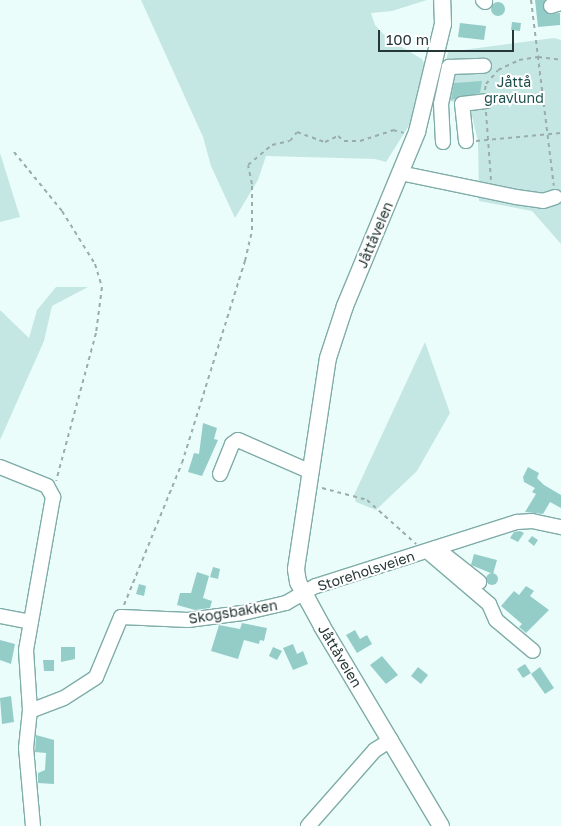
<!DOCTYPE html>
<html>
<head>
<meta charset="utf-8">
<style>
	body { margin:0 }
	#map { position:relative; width:561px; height:826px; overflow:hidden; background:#ebfdfb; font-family:"Golos Text",sans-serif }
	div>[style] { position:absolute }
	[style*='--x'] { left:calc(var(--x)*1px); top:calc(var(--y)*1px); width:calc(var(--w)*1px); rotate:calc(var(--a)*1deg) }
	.green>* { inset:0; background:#c5e7e4 }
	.building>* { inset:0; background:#94cdc8 }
	.round { border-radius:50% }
	.path>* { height:2px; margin-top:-1px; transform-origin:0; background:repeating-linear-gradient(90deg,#9badab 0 4px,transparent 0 8px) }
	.roads { filter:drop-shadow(1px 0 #7faca8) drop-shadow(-1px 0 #7faca8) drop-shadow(0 1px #7faca8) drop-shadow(0 -1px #7faca8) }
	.minor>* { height:14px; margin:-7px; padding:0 7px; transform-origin:7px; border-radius:7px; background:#fff }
	.major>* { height:16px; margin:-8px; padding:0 8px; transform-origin:8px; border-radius:8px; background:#fff }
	span { translate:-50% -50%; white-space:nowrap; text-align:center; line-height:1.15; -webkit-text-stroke:4px #fff; paint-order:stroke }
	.park-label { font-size:14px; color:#1c4f4c }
	.street-label { font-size:14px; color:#253736 }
	.scale { position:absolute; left:378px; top:30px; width:136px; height:22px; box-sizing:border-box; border:2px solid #253736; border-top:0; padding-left:6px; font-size:15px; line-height:18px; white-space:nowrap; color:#253736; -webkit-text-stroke:4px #fff; paint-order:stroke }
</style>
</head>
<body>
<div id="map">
	<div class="green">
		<i style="clip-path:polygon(141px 0,427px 0,392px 11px,371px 13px,375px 25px,388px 39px,422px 59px,428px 71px,417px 90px,418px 111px,386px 162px,375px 159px,266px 156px,258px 180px,235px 218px,211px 166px,203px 137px)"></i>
		<i style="clip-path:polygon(554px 38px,561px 40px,561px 244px,532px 211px,479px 201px,478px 141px,468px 100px,436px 103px,448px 52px)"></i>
		<i style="clip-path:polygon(0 153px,20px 217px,0 222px)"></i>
		<i style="clip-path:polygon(56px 287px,88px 287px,52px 306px,44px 341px,0 440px,0 310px,29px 338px,37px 310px)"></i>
		<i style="clip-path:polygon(425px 342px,450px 413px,417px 471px,376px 510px,356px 502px,354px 495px)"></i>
	</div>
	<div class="building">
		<i style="clip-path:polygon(535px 0,545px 0,543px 8px,549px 14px,560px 13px,560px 25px,538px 27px)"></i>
		<i class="round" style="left:491px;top:2px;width:14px;height:14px"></i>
		<i style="clip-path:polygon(512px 22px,521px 23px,520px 31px,511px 30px)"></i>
		<i style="clip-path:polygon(460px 23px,486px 26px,484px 40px,458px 37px)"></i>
		<i style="clip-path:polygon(482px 81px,480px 93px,451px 100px,454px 83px)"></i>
		<i style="clip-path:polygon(203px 423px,217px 428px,214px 439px,218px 440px,202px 476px,188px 472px,194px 453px,199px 454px)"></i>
		<i style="clip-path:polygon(528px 467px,539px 473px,537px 478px,544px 485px,561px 495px,561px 508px,550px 502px,543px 514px,525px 512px,536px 494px,532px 492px,535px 488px,524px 482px,523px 477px)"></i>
		<i style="clip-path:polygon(520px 531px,524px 533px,518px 542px,510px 538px,514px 532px)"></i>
		<i style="clip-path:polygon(532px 536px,538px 540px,534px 546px,528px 541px)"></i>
		<i style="clip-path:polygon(474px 554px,497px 560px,493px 574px,471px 565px)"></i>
		<i style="clip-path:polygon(213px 567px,220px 569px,218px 579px,210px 577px)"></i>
		<i style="clip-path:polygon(197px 572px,209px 576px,203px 598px,212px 601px,210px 608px,195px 610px,177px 605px,180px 593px,191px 593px)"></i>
		<i class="round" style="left:486px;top:573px;width:12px;height:12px"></i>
		<i style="clip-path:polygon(139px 584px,146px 586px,144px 596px,136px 594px)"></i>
		<i style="clip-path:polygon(526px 586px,534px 591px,530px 596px,549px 610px,526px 633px,519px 627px,522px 624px,501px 606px,514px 591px,519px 595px)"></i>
		<i style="clip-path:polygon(242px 623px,267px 628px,264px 641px,260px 640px,259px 644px,244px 640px,238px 659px,211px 651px,219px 625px,240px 629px)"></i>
		<i style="clip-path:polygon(355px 630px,360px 639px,367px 635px,372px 644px,357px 653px,346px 635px)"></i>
		<i style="clip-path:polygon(0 640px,15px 644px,11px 664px,0 660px)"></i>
		<i style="clip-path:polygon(293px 644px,297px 654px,303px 651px,308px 664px,293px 670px,283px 648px)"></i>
		<i style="clip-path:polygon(61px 647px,75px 647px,75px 659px,61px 662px)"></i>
		<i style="clip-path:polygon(273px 647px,282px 651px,277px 660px,269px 656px)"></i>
		<i style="clip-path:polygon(382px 656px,398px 675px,386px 684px,370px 665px)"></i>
		<i style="clip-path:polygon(43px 660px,54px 660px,54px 671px,44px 671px)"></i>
		<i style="clip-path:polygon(525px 664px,531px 673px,523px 678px,517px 669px)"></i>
		<i style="clip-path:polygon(418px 667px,428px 675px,421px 684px,411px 676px)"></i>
		<i style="clip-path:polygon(540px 667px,554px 688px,545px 694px,531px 674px)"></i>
		<i style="clip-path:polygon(11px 696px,14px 722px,2px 724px,0 698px)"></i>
		<i style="clip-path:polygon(36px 735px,54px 740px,54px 784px,38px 783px,38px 773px,45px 770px,46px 753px,35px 752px)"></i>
	</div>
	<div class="path">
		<i style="--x:531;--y:0;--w:187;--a:83"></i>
		<i style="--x:485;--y:90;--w:6;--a:-81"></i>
		<i style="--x:486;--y:84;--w:18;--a:-49"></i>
		<i style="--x:498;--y:70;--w:23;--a:-25"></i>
		<i style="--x:519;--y:60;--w:19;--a:-9"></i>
		<i style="--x:538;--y:57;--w:23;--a:7"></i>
		<i style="--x:486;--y:112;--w:68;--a:85.8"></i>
		<i style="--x:476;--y:141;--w:85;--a:-5.4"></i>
		<i style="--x:14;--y:152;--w:76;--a:50.9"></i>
		<i style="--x:62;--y:211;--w:62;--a:58.1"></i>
		<i style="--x:95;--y:264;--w:24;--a:73"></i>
		<i style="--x:102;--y:287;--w:46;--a:97.4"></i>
		<i style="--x:96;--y:333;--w:153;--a:105.1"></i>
		<i style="--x:322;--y:488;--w:47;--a:14.9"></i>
		<i style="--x:367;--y:500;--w:66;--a:41.9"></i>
		<i style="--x:124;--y:605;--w:153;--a:-67.8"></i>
		<i style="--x:182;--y:463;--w:212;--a:-72.7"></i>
		<i style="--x:245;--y:261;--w:32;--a:-77"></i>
		<i style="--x:252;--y:230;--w:46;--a:-90"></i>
		<i style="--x:252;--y:184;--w:19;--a:-102"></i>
		<i style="--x:248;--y:165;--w:31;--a:-40"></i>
		<i style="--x:272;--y:145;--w:18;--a:-13"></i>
		<i style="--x:290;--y:141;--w:11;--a:-52"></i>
		<i style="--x:297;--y:132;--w:30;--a:20"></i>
		<i style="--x:325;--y:142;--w:14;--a:-25"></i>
		<i style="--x:338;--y:136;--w:8;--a:40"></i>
		<i style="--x:344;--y:141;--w:16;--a:0"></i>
		<i style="--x:360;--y:141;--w:35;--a:-18"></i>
		<i style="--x:393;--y:130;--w:11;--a:15"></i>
	</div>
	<div class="roads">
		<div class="minor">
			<i style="--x:483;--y:0;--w:3;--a:45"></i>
			<i style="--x:551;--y:6;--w:10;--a:-17"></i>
			<i style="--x:466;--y:141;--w:37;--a:-96"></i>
			<i style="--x:462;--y:104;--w:24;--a:-7"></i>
			<i style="--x:443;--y:142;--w:38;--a:-93"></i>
			<i style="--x:441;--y:104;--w:38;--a:-78"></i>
			<i style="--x:449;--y:67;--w:35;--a:-2"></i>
			<i style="--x:400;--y:173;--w:118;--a:11.7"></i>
			<i style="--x:516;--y:197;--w:27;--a:8"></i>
			<i style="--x:543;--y:201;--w:13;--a:-18"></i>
			<i style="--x:0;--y:467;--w:51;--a:22"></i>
			<i style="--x:47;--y:486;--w:13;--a:61"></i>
			<i style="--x:53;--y:497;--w:155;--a:100"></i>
			<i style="--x:26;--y:650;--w:61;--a:86.2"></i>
			<i style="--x:220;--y:474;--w:32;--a:-68"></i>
			<i style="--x:232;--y:444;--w:7;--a:-34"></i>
			<i style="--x:238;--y:440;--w:77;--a:23.6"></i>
			<i style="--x:436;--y:548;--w:55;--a:38.3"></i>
			<i style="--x:427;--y:551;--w:82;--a:40.5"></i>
			<i style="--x:489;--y:604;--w:17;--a:66"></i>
			<i style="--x:496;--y:620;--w:48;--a:40"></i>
			<i style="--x:0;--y:616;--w:31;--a:11"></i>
			<i style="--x:33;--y:826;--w:78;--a:-95.1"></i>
			<i style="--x:26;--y:748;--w:37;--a:-84"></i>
			<i style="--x:30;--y:711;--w:36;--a:-21"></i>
			<i style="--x:64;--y:698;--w:38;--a:-33"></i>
			<i style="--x:96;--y:677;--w:65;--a:-67.4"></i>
			<i style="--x:121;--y:617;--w:67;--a:2.6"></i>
			<i style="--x:188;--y:620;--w:55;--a:-7.3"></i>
			<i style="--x:243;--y:613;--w:44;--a:-13.1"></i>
			<i style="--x:286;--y:603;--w:34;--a:-30"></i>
			<i style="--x:316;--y:586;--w:211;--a:-17.7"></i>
			<i style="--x:517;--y:522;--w:15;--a:-4"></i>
			<i style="--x:532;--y:521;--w:30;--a:12"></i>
			<i style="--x:308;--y:826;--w:101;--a:-48.6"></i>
			<i style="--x:375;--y:750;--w:19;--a:-32"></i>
		</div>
		<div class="major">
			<i style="--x:441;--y:826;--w:233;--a:-120.8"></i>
			<i style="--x:322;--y:626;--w:50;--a:-118.6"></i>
			<i style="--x:298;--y:582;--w:13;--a:-99"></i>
			<i style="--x:296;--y:569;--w:213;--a:-81.4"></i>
			<i style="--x:328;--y:358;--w:55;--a:-71.9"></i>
			<i style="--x:345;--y:306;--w:188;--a:-67.5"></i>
			<i style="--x:417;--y:132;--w:111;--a:-76.5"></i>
			<i style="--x:443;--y:24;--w:24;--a:-92"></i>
		</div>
	</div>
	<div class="park-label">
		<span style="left:514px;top:90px">Jåttå<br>gravlund</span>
	</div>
	<div class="street-label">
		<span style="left:375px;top:235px;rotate:-67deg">Jåttåveien</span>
		<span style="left:366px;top:571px;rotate:-18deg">Storeholsveien</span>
		<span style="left:233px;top:612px;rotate:-9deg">Skogsbakken</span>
		<span style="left:340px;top:656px;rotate:59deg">Jåttåveien</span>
	</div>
	<div class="scale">100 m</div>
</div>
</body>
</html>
